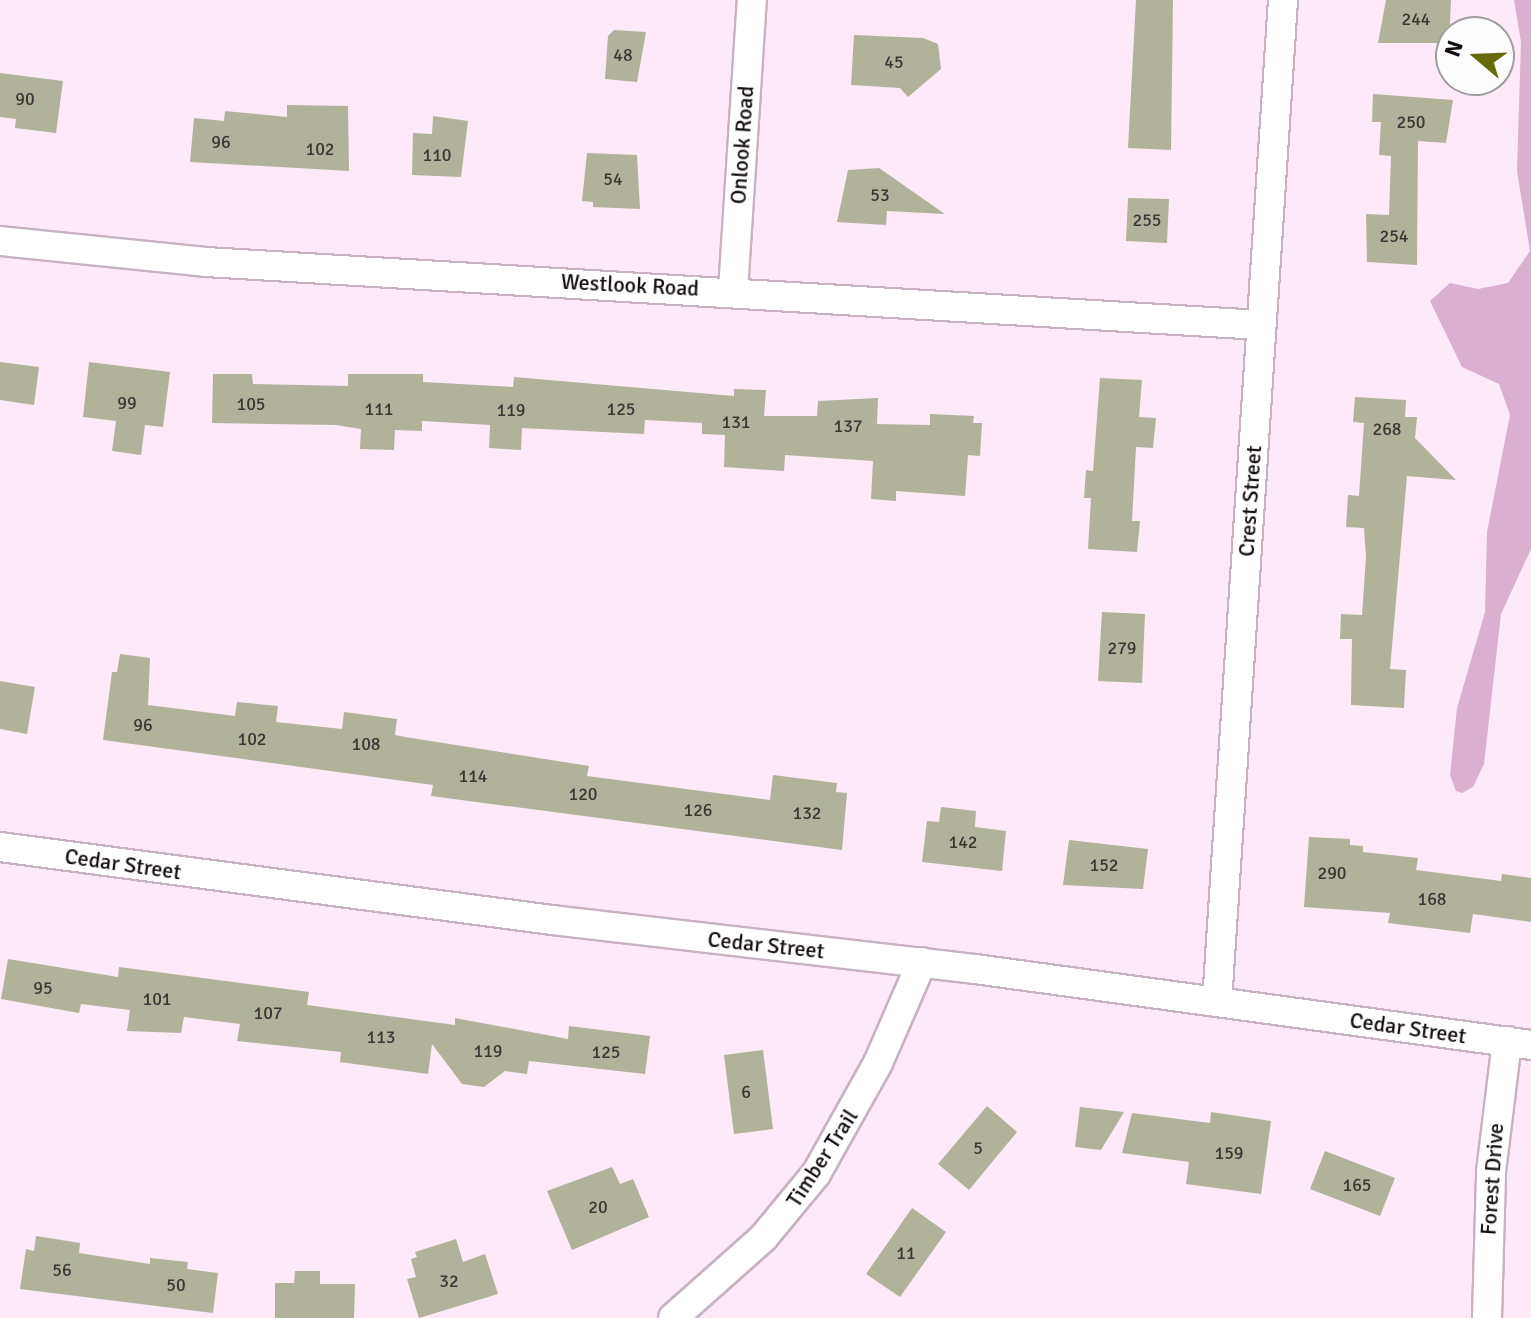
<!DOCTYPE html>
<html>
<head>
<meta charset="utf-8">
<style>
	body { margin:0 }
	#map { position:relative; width:1531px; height:1318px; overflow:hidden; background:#fde9f7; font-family:Signika,sans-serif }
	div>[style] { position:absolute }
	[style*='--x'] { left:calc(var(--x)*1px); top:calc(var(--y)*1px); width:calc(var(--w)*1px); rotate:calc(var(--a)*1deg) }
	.green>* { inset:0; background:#dbafcf }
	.building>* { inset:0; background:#b0b39a }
	.roads { filter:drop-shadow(2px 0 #c8b2c2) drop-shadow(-2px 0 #c8b2c2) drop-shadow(0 2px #c8b2c2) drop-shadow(0 -2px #c8b2c2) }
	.minor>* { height:28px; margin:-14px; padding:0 14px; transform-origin:14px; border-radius:14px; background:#fff }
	span { translate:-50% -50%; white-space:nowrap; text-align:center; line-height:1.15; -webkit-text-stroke:6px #fdfdfd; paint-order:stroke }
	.number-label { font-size:18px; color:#3b3634 }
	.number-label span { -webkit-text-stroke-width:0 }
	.street-label { font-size:22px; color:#140d12 }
	.north { position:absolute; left:1435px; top:16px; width:80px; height:80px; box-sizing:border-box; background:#fdfdfd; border:2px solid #a09d9f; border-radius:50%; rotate:289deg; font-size:22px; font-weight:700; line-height:32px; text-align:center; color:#140d12 }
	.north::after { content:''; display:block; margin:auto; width:28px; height:36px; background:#666a09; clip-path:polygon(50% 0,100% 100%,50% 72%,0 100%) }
</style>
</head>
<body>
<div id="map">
	<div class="green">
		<i style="clip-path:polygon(1514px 0,1531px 0,1531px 549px,1501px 614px,1484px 764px,1473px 787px,1462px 793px,1456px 791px,1450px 775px,1457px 708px,1485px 612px,1487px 532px,1510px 415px,1499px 384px,1462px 367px,1430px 301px,1450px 283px,1478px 289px,1508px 283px,1530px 251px,1517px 171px,1521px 42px)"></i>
	</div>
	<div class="building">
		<i style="clip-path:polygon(1136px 0,1173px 0,1171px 150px,1128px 148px)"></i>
		<i style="clip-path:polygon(1386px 0,1451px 0,1449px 43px,1378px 43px)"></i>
		<i style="clip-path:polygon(614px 30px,646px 32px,637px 82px,605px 79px,608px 36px)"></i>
		<i style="clip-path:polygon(854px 35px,923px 38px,938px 44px,941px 69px,908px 97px,900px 88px,851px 85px)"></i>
		<i style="clip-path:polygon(0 73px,63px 81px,56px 133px,15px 128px,16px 119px,0 117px)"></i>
		<i style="clip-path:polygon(1373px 94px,1453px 100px,1446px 143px,1418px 141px,1417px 265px,1367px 262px,1366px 214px,1389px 215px,1391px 156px,1379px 155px,1381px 122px,1372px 122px)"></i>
		<i style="clip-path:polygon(287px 105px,348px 106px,349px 171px,190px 162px,194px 118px,224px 121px,225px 111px,287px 117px)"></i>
		<i style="clip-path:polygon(433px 116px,468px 121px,461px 177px,412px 175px,413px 133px,432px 134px)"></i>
		<i style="clip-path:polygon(587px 153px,637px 155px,640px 209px,593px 207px,593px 202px,582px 201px)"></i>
		<i style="clip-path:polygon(879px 168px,945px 214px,887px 211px,886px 225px,837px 222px,848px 170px)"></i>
		<i style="clip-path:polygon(1128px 198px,1169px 199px,1167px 243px,1126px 241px)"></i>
		<i style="clip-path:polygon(0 362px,39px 367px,34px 405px,0 400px)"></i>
		<i style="clip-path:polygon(89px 362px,170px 372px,163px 427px,145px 425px,141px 455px,112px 451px,116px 421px,83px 417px)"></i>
		<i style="clip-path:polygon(213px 374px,252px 374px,253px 384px,348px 386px,348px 374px,423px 374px,423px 382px,513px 387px,514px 377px,734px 396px,734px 389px,766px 390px,764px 416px,817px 416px,818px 401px,878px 398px,877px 424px,930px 425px,930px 414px,974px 416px,973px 423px,982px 423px,980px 456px,968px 455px,965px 496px,896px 491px,896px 501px,871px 499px,873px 461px,785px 455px,784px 471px,724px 467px,725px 435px,702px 434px,702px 423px,645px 420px,644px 434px,522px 428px,521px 450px,489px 448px,490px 425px,422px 421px,422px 431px,395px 430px,394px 450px,360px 449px,361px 429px,336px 425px,212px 423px)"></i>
		<i style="clip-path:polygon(1100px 378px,1142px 380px,1139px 417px,1156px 418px,1153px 448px,1136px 447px,1132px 521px,1140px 521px,1137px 552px,1088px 549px,1091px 498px,1084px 498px,1086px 470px,1093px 471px)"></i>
		<i style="clip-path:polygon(1355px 397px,1406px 400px,1405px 417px,1417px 417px,1415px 438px,1456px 480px,1407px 476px,1390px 669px,1406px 670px,1404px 708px,1351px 705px,1352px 639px,1340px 639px,1341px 614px,1362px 615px,1366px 557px,1364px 528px,1346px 527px,1348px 495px,1359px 496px,1364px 423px,1353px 422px)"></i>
		<i style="clip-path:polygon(1102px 612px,1145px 614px,1142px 683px,1098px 681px)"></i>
		<i style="clip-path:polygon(120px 654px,150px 658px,148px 705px,235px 716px,237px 702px,278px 706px,276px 722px,342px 729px,344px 712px,397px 719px,395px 735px,405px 737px,589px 766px,587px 776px,770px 800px,773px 775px,837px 783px,836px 792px,847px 793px,842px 850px,431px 796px,433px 785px,103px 740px,112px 672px,117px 672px)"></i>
		<i style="clip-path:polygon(0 681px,35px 687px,27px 734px,0 729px)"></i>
		<i style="clip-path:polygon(941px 807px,976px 811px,975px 827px,1006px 831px,1002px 871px,922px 862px,927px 821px,939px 822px)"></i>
		<i style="clip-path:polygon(1309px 837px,1350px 839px,1350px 845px,1363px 846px,1363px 852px,1418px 858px,1416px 870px,1501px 881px,1502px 874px,1531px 878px,1531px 922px,1473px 914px,1470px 933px,1388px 923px,1390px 913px,1304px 907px)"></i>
		<i style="clip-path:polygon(1069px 840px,1148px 849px,1143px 889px,1063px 885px)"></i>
		<i style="clip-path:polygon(8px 959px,118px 977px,119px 967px,309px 992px,307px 1005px,455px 1025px,455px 1018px,568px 1039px,569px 1026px,650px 1036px,645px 1074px,529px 1061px,527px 1074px,505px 1071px,484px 1087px,462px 1084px,432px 1044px,428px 1074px,340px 1062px,341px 1052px,237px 1041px,240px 1024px,184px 1017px,181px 1033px,127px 1031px,130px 1010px,81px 1004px,79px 1013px,1px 999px)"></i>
		<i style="clip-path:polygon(763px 1050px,773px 1129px,734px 1134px,724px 1055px)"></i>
		<i style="clip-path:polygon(987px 1106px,1017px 1132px,969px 1190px,938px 1164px)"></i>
		<i style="clip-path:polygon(1080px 1107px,1124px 1112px,1101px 1150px,1075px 1147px)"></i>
		<i style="clip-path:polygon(1211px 1112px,1271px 1121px,1261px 1194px,1186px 1184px,1189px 1162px,1122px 1153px,1132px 1113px,1210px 1123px)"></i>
		<i style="clip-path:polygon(1325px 1151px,1395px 1178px,1380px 1216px,1310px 1189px)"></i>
		<i style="clip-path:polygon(612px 1167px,620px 1184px,633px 1179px,649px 1217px,572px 1250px,547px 1191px)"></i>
		<i style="clip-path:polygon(912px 1208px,946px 1232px,900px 1297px,866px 1274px)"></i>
		<i style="clip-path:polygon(36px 1236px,80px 1243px,79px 1253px,150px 1264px,150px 1258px,188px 1262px,187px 1269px,218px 1273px,213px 1313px,20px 1289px,26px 1249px,34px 1251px)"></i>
		<i style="clip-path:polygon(456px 1239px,463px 1262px,485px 1254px,498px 1294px,419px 1318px,407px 1279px,416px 1277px,411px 1259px,417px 1257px,415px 1252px)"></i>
		<i style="clip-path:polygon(295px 1271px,320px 1271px,320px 1284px,355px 1284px,354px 1318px,275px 1318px,275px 1283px,294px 1283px)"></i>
	</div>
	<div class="roads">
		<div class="minor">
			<i style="--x:0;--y:241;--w:207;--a:5.8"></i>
			<i style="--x:206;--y:262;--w:1057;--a:3.42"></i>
			<i style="--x:733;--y:291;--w:292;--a:-86.3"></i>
			<i style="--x:0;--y:847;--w:557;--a:7.53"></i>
			<i style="--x:552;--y:920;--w:426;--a:6.6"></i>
			<i style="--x:975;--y:969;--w:561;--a:7.78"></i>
			<i style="--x:1217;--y:1002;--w:1004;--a:-86.23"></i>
			<i style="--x:673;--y:1318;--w:120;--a:-41.6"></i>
			<i style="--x:763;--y:1238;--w:83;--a:-50.4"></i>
			<i style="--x:816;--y:1174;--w:127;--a:-60.8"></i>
			<i style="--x:878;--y:1063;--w:110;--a:-66.5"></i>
			<i style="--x:1487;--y:1318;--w:146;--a:-88.4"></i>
			<i style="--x:1491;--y:1172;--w:132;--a:-83"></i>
		</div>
	</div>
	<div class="number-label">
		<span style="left:1416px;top:19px">244</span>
		<span style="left:623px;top:55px">48</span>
		<span style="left:894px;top:62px">45</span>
		<span style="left:25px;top:99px">90</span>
		<span style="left:1411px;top:122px">250</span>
		<span style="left:221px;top:142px">96</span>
		<span style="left:320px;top:149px">102</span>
		<span style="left:437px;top:155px">110</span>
		<span style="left:613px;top:179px">54</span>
		<span style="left:880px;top:195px">53</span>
		<span style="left:1147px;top:220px">255</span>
		<span style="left:1394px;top:236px">254</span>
		<span style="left:127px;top:403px">99</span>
		<span style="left:251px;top:404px">105</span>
		<span style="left:379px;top:409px">111</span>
		<span style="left:621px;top:409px">125</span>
		<span style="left:511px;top:410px">119</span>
		<span style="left:736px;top:422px">131</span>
		<span style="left:848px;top:426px">137</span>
		<span style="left:1387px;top:429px">268</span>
		<span style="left:1122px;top:648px">279</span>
		<span style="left:143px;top:725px">96</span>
		<span style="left:252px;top:739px">102</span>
		<span style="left:366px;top:744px">108</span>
		<span style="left:473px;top:776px">114</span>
		<span style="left:583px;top:794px">120</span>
		<span style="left:698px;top:810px">126</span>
		<span style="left:807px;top:813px">132</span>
		<span style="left:963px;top:842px">142</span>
		<span style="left:1104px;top:865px">152</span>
		<span style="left:1332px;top:873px">290</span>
		<span style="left:1432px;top:899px">168</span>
		<span style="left:43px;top:988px">95</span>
		<span style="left:157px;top:999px">101</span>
		<span style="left:268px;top:1013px">107</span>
		<span style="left:381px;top:1037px">113</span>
		<span style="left:488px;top:1051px">119</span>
		<span style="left:606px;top:1052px">125</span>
		<span style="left:746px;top:1092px">6</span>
		<span style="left:978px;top:1148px">5</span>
		<span style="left:1229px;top:1153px">159</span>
		<span style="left:1357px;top:1185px">165</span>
		<span style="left:598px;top:1207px">20</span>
		<span style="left:906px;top:1253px">11</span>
		<span style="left:62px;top:1270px">56</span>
		<span style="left:449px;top:1281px">32</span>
		<span style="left:176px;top:1285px">50</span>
	</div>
	<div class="street-label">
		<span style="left:742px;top:145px;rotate:-86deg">Onlook Road</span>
		<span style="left:630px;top:285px;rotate:3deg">Westlook Road</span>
		<span style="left:1250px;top:501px;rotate:-86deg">Crest Street</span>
		<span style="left:123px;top:864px;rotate:8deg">Cedar Street</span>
		<span style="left:766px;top:945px;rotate:6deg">Cedar Street</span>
		<span style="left:1408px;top:1028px;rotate:8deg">Cedar Street</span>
		<span style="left:822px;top:1158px;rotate:-57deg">Timber Trail</span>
		<span style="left:1492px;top:1179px;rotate:-86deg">Forest Drive</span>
	</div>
	<div class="north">N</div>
</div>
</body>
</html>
